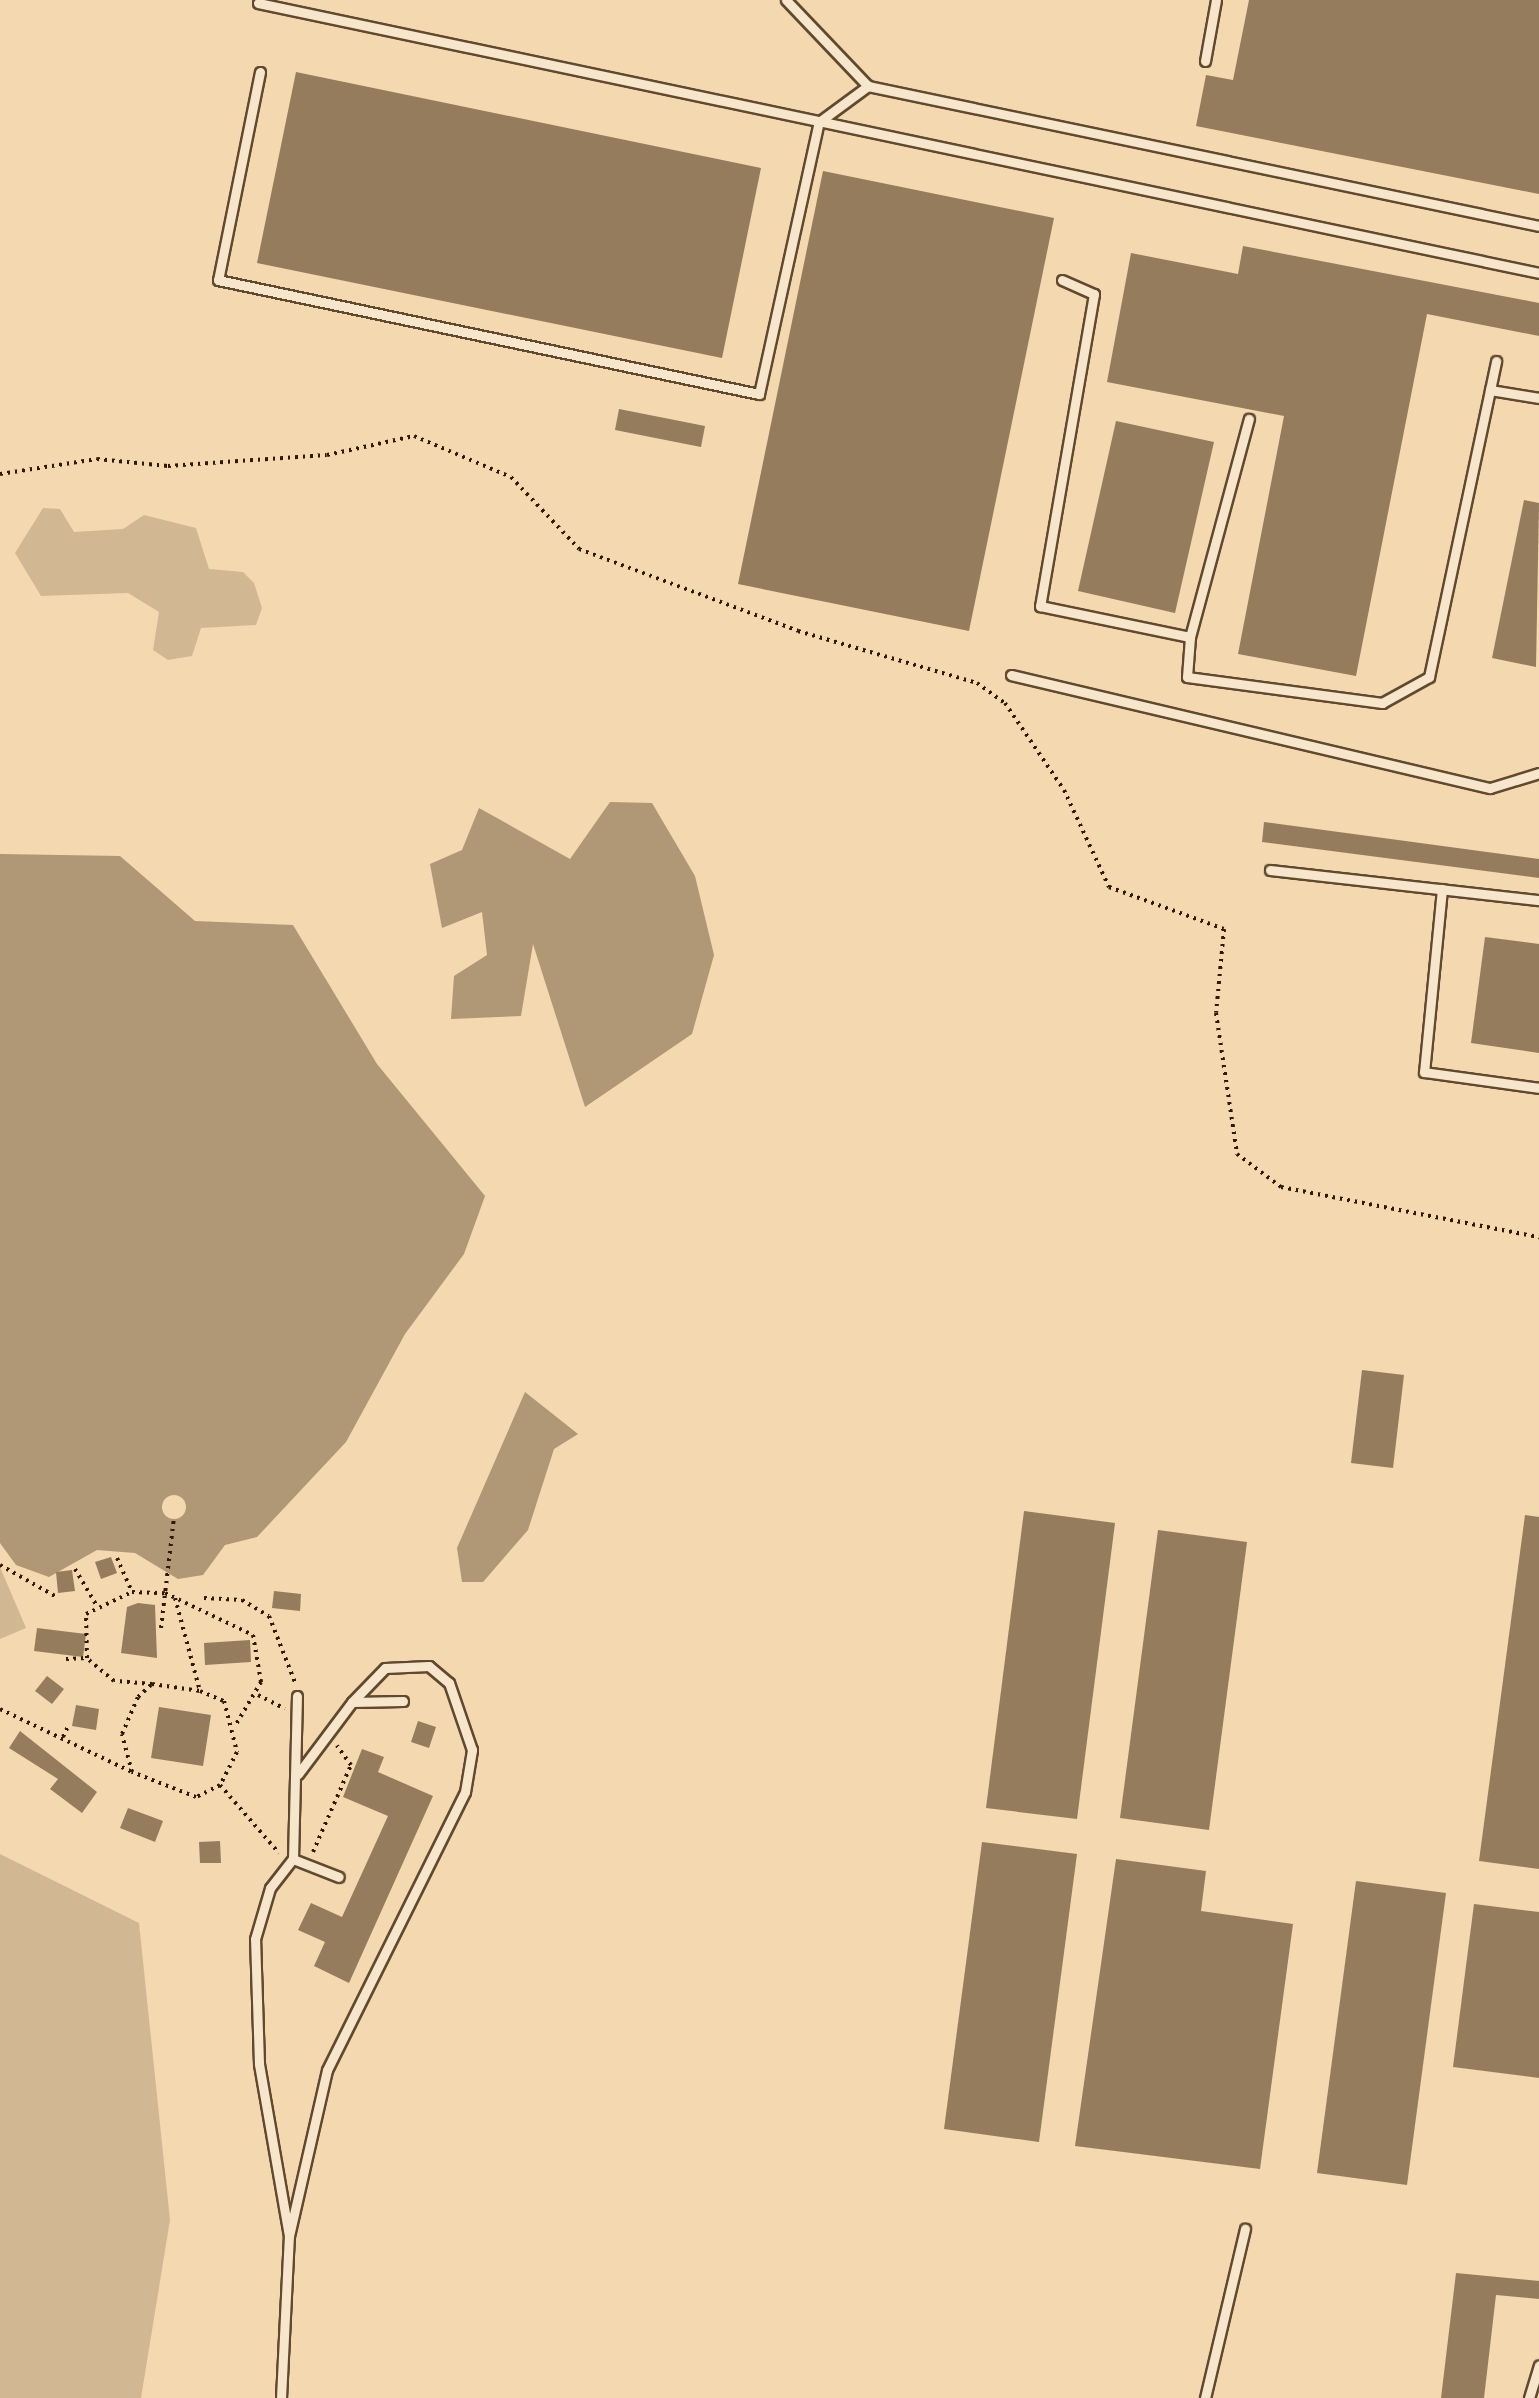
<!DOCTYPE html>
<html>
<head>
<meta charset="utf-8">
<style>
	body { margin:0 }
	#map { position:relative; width:1539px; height:2398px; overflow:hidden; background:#f3d8b0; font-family:"Old Standard TT",serif }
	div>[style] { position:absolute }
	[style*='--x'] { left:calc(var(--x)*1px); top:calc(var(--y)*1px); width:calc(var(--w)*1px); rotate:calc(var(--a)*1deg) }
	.green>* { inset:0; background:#d2b892 }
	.water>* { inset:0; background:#b09775 }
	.pier>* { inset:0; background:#f3d8b0 }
	.round { border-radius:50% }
	.building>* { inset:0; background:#957c5c }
	.path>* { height:4px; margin-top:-2px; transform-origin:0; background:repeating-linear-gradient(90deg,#2f1902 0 2.5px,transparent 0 7.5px) }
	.roads { filter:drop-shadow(2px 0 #60492e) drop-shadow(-2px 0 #60492e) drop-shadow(0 2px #60492e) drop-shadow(0 -2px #60492e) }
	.lane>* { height:9px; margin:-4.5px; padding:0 4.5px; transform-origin:4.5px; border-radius:4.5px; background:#f7e6cc }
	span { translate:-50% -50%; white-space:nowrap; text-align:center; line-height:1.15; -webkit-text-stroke:8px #f7e6cc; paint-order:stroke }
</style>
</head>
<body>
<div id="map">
	<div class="green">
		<i style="clip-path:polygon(43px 508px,60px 509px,74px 532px,123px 529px,144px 515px,196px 528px,209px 569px,243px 572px,254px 583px,262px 608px,256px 625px,201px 628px,192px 656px,168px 660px,153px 650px,159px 612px,128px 593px,41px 596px,15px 553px)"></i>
		<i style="clip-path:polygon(0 1567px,26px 1628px,0 1639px)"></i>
		<i style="clip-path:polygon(0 1854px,139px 1923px,170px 2220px,141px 2398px,0 2398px)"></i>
	</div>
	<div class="water">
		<i style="clip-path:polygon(610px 802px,652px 803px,695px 876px,714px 955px,692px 1034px,585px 1107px,533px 944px,521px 1016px,451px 1019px,454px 976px,487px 955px,482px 912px,442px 928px,430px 864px,462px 850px,479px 808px,570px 859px)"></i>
		<i style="clip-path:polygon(0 854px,120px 856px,195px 921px,293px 925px,377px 1064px,485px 1196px,464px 1254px,405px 1334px,346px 1442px,257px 1537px,225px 1545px,203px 1575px,178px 1579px,135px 1553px,97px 1550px,49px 1577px,16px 1565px,0 1543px)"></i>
		<i style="clip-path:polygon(525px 1392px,578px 1434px,554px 1449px,528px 1530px,483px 1582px,462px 1582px,457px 1548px)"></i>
	</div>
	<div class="pier">
		<i class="round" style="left:162px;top:1495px;width:24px;height:24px"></i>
	</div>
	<div class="building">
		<i style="clip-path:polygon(1249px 0,1539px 0,1539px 194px,1196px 126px,1206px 75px,1233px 80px)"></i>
		<i style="clip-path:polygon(296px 72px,761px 168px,722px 358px,257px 263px)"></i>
		<i style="clip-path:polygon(823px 171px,1054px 218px,969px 631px,738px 584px)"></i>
		<i style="clip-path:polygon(1243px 246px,1539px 303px,1539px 336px,1427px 314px,1356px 676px,1238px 654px,1284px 416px,1107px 382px,1131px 253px,1238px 274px)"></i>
		<i style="clip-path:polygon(619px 409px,705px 426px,701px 447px,615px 430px)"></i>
		<i style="clip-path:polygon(1116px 421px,1214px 442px,1175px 613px,1078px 591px)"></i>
		<i style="clip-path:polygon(1524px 500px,1539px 503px,1536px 667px,1492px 658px)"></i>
		<i style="clip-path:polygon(1264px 822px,1539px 859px,1539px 878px,1262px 842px)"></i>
		<i style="clip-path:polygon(1485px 937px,1539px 944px,1539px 1053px,1471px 1043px)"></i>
		<i style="clip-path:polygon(1362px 1370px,1404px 1375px,1393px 1468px,1351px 1463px)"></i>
		<i style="clip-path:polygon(1024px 1511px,1115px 1523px,1077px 1819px,986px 1808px)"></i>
		<i style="clip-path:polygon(1525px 1515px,1539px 1517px,1539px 1869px,1479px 1861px)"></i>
		<i style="clip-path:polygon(1158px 1530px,1247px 1542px,1209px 1830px,1120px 1818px)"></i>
		<i style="clip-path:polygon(111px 1557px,117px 1573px,101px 1579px,95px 1562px)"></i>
		<i style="clip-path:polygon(72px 1570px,75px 1591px,58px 1593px,56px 1572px)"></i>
		<i style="clip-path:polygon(274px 1591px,301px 1594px,300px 1611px,272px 1608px)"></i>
		<i style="clip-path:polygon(138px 1603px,155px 1605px,157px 1658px,121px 1653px,127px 1607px)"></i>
		<i style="clip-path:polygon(37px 1628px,86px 1634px,83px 1657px,34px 1651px)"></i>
		<i style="clip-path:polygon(250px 1640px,251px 1662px,205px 1665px,204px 1643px)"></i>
		<i style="clip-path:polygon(47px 1676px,64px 1689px,52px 1704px,35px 1691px)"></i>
		<i style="clip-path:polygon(76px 1705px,99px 1709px,96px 1730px,72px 1726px)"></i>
		<i style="clip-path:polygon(159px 1707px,211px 1715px,203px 1766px,151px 1758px)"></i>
		<i style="clip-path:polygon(418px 1721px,436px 1727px,429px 1748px,411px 1742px)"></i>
		<i style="clip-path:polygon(20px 1731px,97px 1792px,82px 1813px,50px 1789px,58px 1779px,9px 1748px)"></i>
		<i style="clip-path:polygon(362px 1749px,384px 1757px,378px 1772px,433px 1796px,349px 1983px,314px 1966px,325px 1942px,298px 1930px,311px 1903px,342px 1917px,388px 1816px,343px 1797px)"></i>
		<i style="clip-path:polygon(128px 1808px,163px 1821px,155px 1842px,120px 1828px)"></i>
		<i style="clip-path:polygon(220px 1841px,221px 1863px,200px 1863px,199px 1842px)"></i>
		<i style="clip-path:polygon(982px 1842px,1077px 1854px,1039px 2142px,944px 2129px)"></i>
		<i style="clip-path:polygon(1116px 1859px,1206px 1871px,1201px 1911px,1293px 1924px,1260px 2169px,1075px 2146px)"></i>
		<i style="clip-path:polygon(1356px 1881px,1446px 1893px,1407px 2185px,1317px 2173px)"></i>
		<i style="clip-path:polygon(1474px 1904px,1539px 1912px,1539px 2078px,1453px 2067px)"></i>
		<i style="clip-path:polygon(1456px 2273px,1539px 2281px,1539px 2299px,1496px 2295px,1484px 2398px,1441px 2398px)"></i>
	</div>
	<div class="path">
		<i style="--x:0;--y:474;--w:98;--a:-8.8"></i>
		<i style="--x:97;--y:459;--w:71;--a:5.6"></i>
		<i style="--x:168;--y:466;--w:159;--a:-4"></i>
		<i style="--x:327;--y:455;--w:89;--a:-12.3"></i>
		<i style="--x:414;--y:436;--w:105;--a:22.9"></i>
		<i style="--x:511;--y:477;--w:99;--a:46.6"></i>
		<i style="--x:579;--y:549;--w:234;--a:20.5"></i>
		<i style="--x:798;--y:631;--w:186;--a:16.2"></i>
		<i style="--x:977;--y:683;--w:34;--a:36"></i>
		<i style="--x:1005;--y:703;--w:105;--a:55.9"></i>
		<i style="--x:1064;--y:790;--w:107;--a:65.1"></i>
		<i style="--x:1109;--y:887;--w:122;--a:20.1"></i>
		<i style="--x:1224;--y:929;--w:84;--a:95.4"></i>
		<i style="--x:1216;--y:1013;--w:143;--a:81.5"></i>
		<i style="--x:1237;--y:1154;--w:55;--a:36.9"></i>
		<i style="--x:1281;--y:1187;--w:263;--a:11"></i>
		<i style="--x:117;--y:1558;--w:35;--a:66"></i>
		<i style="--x:0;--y:1565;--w:63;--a:29.4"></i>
		<i style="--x:75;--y:1569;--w:43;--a:59.3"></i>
		<i style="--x:175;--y:1598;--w:96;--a:75"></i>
		<i style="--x:200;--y:1691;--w:26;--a:23"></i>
		<i style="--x:224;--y:1701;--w:53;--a:75.7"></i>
		<i style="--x:237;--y:1752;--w:37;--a:117"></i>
		<i style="--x:220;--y:1785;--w:27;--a:153"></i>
		<i style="--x:196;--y:1797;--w:69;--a:-158.7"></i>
		<i style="--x:132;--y:1772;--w:39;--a:-105"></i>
		<i style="--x:122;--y:1734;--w:40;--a:-66.6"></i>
		<i style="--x:138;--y:1697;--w:19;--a:-43"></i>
		<i style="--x:152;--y:1684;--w:49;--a:8.3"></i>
		<i style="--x:204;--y:1598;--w:38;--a:3"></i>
		<i style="--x:242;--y:1600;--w:31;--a:31"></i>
		<i style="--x:269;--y:1616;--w:74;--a:68.6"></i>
		<i style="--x:161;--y:1628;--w:111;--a:-83.3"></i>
		<i style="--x:66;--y:1659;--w:21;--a:-3"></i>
		<i style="--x:152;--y:1684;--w:38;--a:-175"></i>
		<i style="--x:114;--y:1681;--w:35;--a:-140"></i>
		<i style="--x:87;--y:1658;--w:44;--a:-91.3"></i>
		<i style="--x:86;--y:1614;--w:51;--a:-25.6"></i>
		<i style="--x:132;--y:1592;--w:33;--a:2"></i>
		<i style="--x:165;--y:1593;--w:98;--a:25.5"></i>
		<i style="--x:253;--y:1635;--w:48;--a:80.3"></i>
		<i style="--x:261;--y:1682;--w:51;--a:120.6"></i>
		<i style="--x:258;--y:1695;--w:30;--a:27"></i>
		<i style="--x:0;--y:1709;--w:146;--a:25.5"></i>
		<i style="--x:63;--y:1737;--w:14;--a:-65"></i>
		<i style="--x:220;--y:1785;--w:90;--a:49.1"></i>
		<i style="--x:313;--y:1852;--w:95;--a:-66.4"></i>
		<i style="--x:351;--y:1765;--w:24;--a:-126"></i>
	</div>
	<div class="roads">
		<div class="lane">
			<i style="--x:786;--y:0;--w:119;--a:46.4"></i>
			<i style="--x:868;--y:86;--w:685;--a:11.79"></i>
			<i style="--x:258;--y:3;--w:1309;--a:11.9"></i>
			<i style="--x:1205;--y:61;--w:62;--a:-79.8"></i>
			<i style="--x:260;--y:72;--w:212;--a:101.4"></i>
			<i style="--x:218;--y:280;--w:553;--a:11.9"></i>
			<i style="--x:759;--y:394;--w:279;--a:-77.6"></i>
			<i style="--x:819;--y:122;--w:61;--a:-36.3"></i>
			<i style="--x:1062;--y:280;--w:35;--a:24"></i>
			<i style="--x:1094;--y:294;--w:317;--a:99.8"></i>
			<i style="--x:1040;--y:606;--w:153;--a:11.7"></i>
			<i style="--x:1190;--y:637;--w:40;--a:94.3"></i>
			<i style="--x:1187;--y:677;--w:197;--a:7.6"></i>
			<i style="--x:1382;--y:703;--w:54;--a:-29"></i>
			<i style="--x:1429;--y:677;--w:323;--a:-78"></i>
			<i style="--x:1490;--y:390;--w:50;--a:9.3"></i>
			<i style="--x:1190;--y:637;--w:226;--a:-74.9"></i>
			<i style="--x:1011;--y:675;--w:492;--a:13.3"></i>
			<i style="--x:1490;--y:788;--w:51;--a:-17"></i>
			<i style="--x:1270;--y:870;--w:271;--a:6.4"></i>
			<i style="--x:1442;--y:889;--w:184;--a:95.6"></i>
			<i style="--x:1424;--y:1072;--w:116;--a:7.9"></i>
			<i style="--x:298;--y:1774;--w:90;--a:-53.1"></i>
			<i style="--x:352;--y:1702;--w:51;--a:-1.1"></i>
			<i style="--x:293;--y:1859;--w:163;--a:-88.6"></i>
			<i style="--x:289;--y:2236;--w:170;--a:-77.1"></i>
			<i style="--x:327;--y:2070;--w:310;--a:-63.6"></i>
			<i style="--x:465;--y:1792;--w:43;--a:-80.5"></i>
			<i style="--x:472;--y:1750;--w:71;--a:-108.9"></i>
			<i style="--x:449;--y:1683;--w:26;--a:-140"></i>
			<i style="--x:429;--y:1666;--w:44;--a:177.4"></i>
			<i style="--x:385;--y:1668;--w:47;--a:134.1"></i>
			<i style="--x:281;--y:2398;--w:162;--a:-87.2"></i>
			<i style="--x:289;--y:2236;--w:175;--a:-99.9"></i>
			<i style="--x:259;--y:2064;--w:125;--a:-91.8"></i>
			<i style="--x:255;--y:1939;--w:53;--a:-73.6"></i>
			<i style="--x:270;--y:1888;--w:37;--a:-52"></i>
			<i style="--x:293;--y:1859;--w:49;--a:21.4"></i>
			<i style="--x:1205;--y:2398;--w:174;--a:-76.7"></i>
			<i style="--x:1529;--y:2398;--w:34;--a:-73"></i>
		</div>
	</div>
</div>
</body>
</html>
